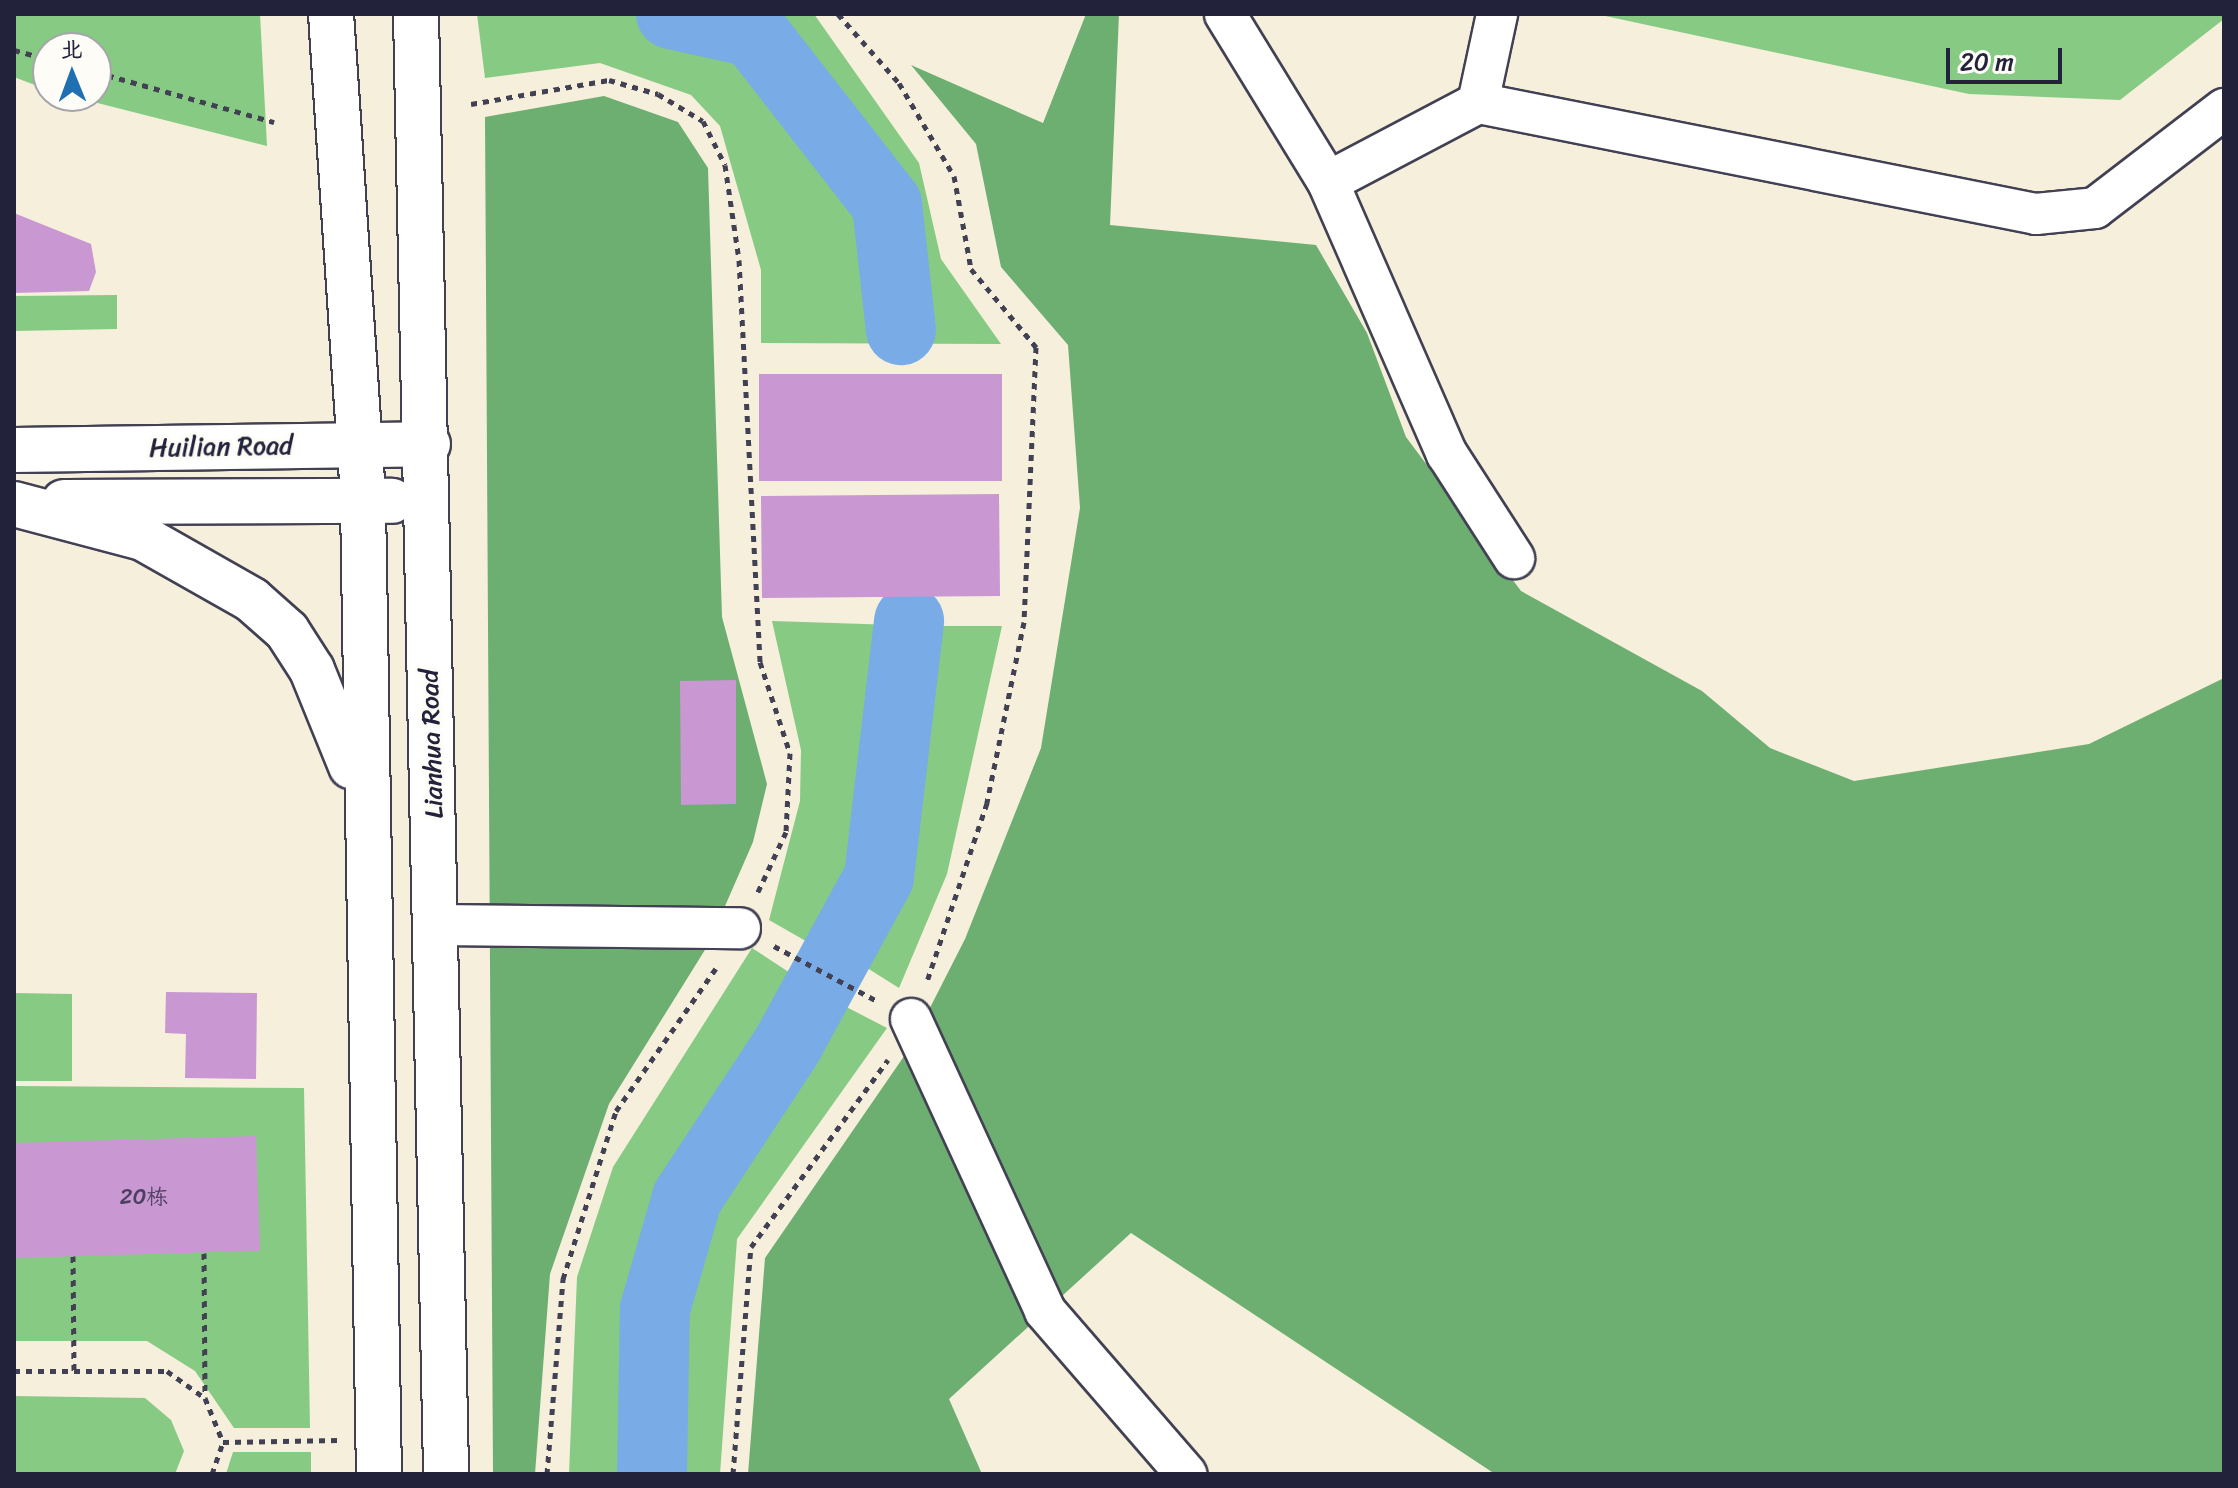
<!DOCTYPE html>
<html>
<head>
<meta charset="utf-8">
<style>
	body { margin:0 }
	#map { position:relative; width:2238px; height:1488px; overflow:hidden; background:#f5efdc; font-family:Sriracha,"LXGW WenKai TC",sans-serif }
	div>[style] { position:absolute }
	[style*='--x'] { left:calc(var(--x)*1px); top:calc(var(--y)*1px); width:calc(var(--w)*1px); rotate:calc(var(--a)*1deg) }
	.green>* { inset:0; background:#87ca83 }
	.forest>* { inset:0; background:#6dae71 }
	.river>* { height:70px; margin:-35px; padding:0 35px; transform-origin:35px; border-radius:35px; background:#79ace6 }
	.building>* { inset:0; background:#c997d2 }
	.path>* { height:5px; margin-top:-2.5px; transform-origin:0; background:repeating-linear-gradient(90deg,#424153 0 6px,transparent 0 12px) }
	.roads { filter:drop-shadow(2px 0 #424153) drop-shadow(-2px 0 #424153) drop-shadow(0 2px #424153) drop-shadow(0 -2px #424153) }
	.minor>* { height:40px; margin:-20px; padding:0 20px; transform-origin:20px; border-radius:20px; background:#fff }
	.tertiary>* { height:44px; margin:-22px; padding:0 22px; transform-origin:22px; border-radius:22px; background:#fff }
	span { translate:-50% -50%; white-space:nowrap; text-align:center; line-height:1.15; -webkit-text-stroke:7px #fdfcf7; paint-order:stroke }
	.number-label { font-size:22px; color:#4c3f61 }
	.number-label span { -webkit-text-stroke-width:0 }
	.street-label { font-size:26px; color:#22223b }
	.frame { position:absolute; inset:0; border:16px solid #22223b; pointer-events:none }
	.north { position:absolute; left:32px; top:32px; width:80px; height:80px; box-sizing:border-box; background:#fdfcf7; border:2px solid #a5a5ac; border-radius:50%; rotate:359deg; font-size:22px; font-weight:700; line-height:32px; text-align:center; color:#22223b }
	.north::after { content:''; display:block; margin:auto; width:28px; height:36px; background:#1f6fb2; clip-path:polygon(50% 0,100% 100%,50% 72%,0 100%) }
	.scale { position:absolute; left:1946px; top:48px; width:116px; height:36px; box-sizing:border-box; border:4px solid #22223b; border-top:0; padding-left:10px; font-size:24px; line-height:28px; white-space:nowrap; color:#22223b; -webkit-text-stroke:6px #fdfcf7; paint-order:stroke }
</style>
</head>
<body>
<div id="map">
	<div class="green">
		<i style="clip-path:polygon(14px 14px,260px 14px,267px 146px,70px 96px,96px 96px,96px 48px,48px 48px,48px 90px,14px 77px)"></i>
		<i style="clip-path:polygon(477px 14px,814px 14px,919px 163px,941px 259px,1001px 344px,761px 343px,761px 270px,720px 126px,691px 95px,600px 63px,485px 78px)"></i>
		<i style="clip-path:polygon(1596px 14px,2224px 14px,2224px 19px,2120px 100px,1969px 94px)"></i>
		<i style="clip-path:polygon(117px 295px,117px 329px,14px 331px,14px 296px)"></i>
		<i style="clip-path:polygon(772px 621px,895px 625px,865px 875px,825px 952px,769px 920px,800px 801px,801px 750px)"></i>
		<i style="clip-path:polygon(924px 626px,1002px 626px,947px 874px,899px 988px,856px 961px,905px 835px)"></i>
		<i style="clip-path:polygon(752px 948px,810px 986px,715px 1119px,671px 1202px,639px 1315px,638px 1474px,569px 1474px,577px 1277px,613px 1167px)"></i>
		<i style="clip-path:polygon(14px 993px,72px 994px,72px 1081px,14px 1081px)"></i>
		<i style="clip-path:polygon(833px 1000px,887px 1028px,737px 1239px,720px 1474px,664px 1474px,667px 1321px,701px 1208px)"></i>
		<i style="clip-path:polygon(14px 1086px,304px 1088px,310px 1428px,234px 1428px,195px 1371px,147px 1341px,14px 1341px)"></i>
		<i style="clip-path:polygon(14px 1396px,145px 1398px,171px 1420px,184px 1451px,175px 1474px,14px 1474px)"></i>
		<i style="clip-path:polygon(233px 1452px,311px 1452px,311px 1474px,226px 1474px)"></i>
	</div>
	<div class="forest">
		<i style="clip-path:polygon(1086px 14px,1119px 14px,1110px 225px,1316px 245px,1367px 333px,1406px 437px,1521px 591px,1702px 691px,1770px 748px,1854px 781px,2089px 744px,2224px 678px,2224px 1474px,1495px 1474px,1131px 1233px,949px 1399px,982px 1474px,748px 1474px,765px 1258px,909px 1049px,965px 939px,1041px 748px,1080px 508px,1068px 345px,1001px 267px,976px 144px,911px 65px,1043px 123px)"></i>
		<i style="clip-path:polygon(604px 96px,678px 122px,708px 168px,722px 617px,767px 784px,753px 842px,708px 945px,609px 1104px,550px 1274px,535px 1474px,493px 1474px,485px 117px)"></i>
	</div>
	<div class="river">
		<i style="--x:671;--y:14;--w:84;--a:12.4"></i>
		<i style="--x:753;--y:32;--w:218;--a:52.1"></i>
		<i style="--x:887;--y:204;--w:127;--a:83.7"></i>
		<i style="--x:652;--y:1474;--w:165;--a:-89"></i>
		<i style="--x:655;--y:1309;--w:116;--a:-73.9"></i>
		<i style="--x:687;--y:1198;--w:184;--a:-56.7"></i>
		<i style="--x:788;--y:1044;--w:190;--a:-61.4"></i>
		<i style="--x:879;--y:877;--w:258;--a:-83.3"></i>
	</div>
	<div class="building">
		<i style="clip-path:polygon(14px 213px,91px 244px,96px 272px,89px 291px,14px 293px)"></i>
		<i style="clip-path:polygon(759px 374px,1002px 374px,1002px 481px,759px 481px)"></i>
		<i style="clip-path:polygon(999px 494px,1000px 596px,762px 598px,761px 496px)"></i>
		<i style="clip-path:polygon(736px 680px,736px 804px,681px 805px,680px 681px)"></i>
		<i style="clip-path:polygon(166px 992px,257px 993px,256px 1079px,185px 1078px,186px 1034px,165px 1033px)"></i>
		<i style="clip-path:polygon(256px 1136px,260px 1251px,14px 1258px,14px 1143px)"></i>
	</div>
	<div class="path">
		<i style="--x:838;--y:14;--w:92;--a:48.5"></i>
		<i style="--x:899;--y:83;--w:108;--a:59.4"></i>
		<i style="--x:954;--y:176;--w:95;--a:79.6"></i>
		<i style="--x:971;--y:269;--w:102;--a:50.2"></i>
		<i style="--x:1036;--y:347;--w:275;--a:92.5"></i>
		<i style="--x:1024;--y:622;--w:185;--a:101.6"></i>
		<i style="--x:987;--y:803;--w:191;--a:108.6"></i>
		<i style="--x:14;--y:50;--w:35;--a:15"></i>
		<i style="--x:96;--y:72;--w:185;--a:15.7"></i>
		<i style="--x:471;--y:104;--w:140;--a:-9.9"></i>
		<i style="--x:609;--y:80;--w:51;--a:15.9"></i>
		<i style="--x:658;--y:94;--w:52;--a:31"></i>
		<i style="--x:703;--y:121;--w:49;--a:63.4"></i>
		<i style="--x:725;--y:165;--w:96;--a:81.6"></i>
		<i style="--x:739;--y:260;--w:403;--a:87"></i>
		<i style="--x:760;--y:662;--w:96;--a:71.8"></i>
		<i style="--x:790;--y:753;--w:79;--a:92.9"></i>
		<i style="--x:786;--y:832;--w:71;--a:115.1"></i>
		<i style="--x:774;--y:946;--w:119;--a:28.1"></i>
		<i style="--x:204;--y:1253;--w:144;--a:89.6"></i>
		<i style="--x:73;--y:1256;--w:115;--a:89.5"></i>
		<i style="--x:14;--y:1371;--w:153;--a:0"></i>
		<i style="--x:167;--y:1371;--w:47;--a:35.4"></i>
		<i style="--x:205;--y:1398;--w:48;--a:67.8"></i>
		<i style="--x:223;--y:1442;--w:116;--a:-1"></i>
		<i style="--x:212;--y:1474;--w:34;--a:-71"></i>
		<i style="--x:547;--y:1474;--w:196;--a:-85.3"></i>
		<i style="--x:563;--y:1279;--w:176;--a:-72.5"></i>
		<i style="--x:616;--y:1111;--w:174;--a:-55"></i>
		<i style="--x:733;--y:1474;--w:228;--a:-85.5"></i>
		<i style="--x:751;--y:1247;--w:232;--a:-53.8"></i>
	</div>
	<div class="roads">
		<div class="minor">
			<i style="--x:1225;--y:14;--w:197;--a:58.5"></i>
			<i style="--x:1328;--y:182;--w:297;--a:66.4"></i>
			<i style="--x:1447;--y:454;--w:124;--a:57.2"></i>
			<i style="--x:1478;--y:103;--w:91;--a:-77.9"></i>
			<i style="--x:1328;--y:182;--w:170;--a:-27.8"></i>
			<i style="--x:1478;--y:103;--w:569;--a:11.25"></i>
			<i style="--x:2036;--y:214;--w:59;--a:-5.8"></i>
			<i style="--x:2095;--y:208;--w:163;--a:-37.5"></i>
			<i style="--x:436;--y:925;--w:304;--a:0.6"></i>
			<i style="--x:911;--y:1019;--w:321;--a:65.3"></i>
			<i style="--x:1045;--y:1311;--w:216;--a:49.1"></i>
		</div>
		<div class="tertiary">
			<i style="--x:331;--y:14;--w:489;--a:86.2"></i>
			<i style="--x:363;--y:502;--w:972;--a:89.06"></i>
			<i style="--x:416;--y:14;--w:1460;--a:88.82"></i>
			<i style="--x:14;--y:450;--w:414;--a:-0.8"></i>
			<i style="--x:64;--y:502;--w:328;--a:-0.2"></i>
			<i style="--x:14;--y:504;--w:133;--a:14.8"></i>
			<i style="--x:143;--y:538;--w:125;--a:29.6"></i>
			<i style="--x:252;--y:600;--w:47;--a:41.5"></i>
			<i style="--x:287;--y:631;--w:46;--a:57.3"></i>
			<i style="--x:312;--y:670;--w:104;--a:67.9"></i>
		</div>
	</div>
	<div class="number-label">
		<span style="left:144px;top:1197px">20栋</span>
	</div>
	<div class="street-label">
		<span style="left:221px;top:447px;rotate:-1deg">Huilian Road</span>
		<span style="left:432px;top:744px;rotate:-92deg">Lianhua Road</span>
	</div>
	<div class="frame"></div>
	<div class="north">北</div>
	<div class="scale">20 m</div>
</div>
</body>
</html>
